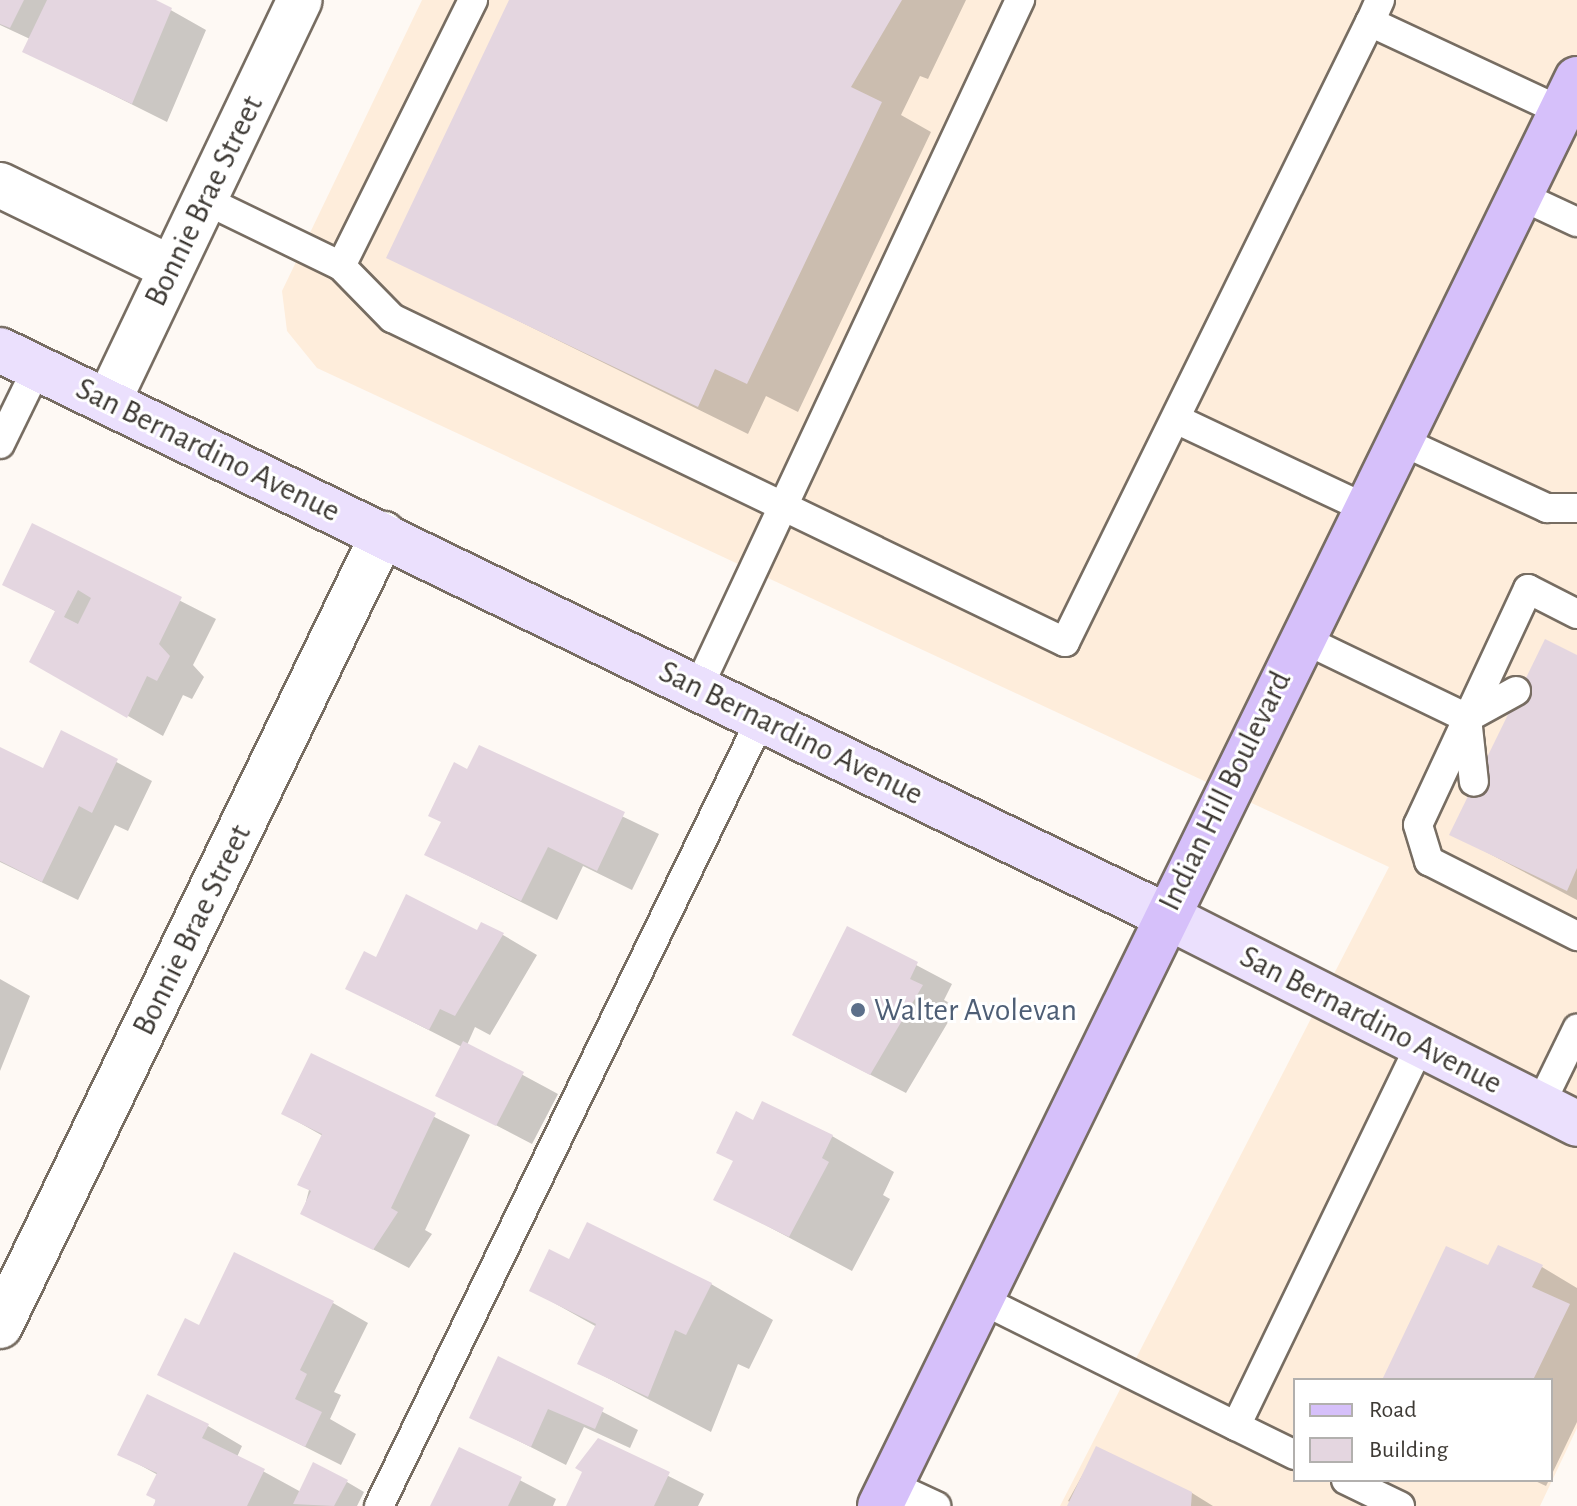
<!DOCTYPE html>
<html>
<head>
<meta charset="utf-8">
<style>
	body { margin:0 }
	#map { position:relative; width:1577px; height:1506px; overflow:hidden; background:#fef9f4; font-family:"Alegreya Sans",sans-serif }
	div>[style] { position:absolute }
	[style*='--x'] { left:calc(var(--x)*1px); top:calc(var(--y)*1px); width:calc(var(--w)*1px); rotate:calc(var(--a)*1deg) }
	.built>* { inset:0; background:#feeddb }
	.shadow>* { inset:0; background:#0003 }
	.building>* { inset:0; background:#e4d6e0 }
	.roads { filter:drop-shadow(2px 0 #776d62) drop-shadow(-2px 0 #776d62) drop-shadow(0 2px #776d62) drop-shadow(0 -2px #776d62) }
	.service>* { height:28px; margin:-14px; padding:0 14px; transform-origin:14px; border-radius:14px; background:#fff }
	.minor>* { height:44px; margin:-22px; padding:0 22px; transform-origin:22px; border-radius:22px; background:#fff }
	.secondary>* { height:44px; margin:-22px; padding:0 22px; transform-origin:22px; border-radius:22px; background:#ebe0fd }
	.primary>* { height:44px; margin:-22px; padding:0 22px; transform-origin:22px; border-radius:22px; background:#d6c0fa }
	.dots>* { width:22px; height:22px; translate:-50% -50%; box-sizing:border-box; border:4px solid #fff; border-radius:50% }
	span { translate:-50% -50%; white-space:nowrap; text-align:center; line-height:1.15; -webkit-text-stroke:6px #fff; paint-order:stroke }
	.street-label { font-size:32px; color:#3e3a35 }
	.service-label { font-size:32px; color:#4e5e75 }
	.left { translate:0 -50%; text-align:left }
	.legend { position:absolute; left:1293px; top:1378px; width:260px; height:104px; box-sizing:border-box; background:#fff; border:2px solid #b2b0ae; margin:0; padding:10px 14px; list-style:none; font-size:24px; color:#3e3a35 }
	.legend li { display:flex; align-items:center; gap:16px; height:40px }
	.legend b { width:40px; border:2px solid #b2b0ae }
</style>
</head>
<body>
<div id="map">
	<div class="built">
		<i style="clip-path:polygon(evenodd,422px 0,1577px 0,1577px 1428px,1540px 1506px,1060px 1506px,1389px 867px,317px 368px,287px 331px,282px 291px,422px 0,1295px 1380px,1551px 1380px,1551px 1480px,1295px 1480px,1295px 1380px)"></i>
	</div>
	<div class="shadow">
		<i style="clip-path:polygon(0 0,153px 0,206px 30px,167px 122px,25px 51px,30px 39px,0 25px)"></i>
		<i style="clip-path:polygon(512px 0,966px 0,928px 79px,920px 76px,901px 115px,931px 132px,798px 412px,766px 396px,748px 434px,389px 257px)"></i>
		<i style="clip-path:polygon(33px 526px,216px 619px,193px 665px,204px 677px,192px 699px,183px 695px,163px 736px,32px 661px,57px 612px,5px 584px)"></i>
		<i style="clip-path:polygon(1577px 657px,1577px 900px,1452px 834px)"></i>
		<i style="clip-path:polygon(62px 733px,152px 781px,128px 831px,115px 825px,78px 900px,0 862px,0 749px,44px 771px)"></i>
		<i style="clip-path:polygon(480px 748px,659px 834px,632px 890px,583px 866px,557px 920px,427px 855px)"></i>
		<i style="clip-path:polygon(848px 929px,952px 984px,944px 1000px,957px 1007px,906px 1093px,830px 1054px)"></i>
		<i style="clip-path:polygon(478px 933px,503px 935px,537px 955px,490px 1035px,475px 1027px,467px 1045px,558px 1094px,532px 1144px,438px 1095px,462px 1047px,348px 989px,377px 959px)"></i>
		<i style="clip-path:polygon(0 979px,30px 996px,0 1071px)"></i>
		<i style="clip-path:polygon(312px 1055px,470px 1135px,425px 1230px,432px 1234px,409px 1268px,303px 1213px,323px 1136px,284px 1114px)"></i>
		<i style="clip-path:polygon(754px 1122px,832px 1136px,894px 1172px,883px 1195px,890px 1199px,852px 1271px,716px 1199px)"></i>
		<i style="clip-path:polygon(1542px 1267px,1577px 1288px,1577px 1422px,1551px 1476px,1551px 1380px,1385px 1380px,1489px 1268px)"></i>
		<i style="clip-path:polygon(711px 1284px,773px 1320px,749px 1369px,738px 1364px,711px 1432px,579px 1363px,597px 1327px,531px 1290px)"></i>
		<i style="clip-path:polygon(333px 1303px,368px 1323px,334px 1392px,341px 1395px,330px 1419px,356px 1434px,341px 1465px,160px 1374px,200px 1328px)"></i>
		<i style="clip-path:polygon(499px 1359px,638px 1430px,630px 1448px,584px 1427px,566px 1465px,472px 1417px)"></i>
		<i style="clip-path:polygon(208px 1426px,242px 1446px,237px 1457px,301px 1492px,347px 1482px,364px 1492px,357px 1506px,155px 1506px,158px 1475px,120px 1454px)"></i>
		<i style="clip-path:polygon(599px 1441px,704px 1494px,698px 1506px,568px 1506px,584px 1471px,578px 1467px)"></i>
		<i style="clip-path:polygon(460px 1449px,556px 1499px,553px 1506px,433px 1506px)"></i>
		<i style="clip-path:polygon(1097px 1449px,1192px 1493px,1213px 1506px,1077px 1506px,1068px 1501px)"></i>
		<i style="clip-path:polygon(1533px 1480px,1549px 1480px,1546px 1486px)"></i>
	</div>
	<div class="building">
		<i style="clip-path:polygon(0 0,24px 0,10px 28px,0 24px)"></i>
		<i style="clip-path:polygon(47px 0,156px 0,172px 8px,132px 104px,22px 52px)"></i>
		<i style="clip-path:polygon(509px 0,902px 0,851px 87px,882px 102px,747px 384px,715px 369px,698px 407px,386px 258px)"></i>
		<i style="clip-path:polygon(evenodd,32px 523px,182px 597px,159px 644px,170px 656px,157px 681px,147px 676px,127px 718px,29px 662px,55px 611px,2px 585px,32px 523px,78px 590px,91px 598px,78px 624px,64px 617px,78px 590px)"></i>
		<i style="clip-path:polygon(1545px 639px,1577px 655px,1577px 868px,1567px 891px,1449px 835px)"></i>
		<i style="clip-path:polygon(61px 730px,118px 759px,92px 813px,79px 806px,42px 882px,0 861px,0 747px,43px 768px)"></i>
		<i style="clip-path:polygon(479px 745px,625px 812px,597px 871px,548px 847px,521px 901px,424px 855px,441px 822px,428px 816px,454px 762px,467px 769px)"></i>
		<i style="clip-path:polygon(406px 894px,477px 930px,481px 922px,504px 933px,455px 1016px,440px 1009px,429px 1030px,345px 989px,364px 951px,376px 957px)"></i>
		<i style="clip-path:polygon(847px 926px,918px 962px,910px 979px,923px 985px,870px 1075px,792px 1035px)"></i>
		<i style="clip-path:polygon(463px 1041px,524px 1072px,496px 1126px,435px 1096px)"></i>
		<i style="clip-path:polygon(311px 1053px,436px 1113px,391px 1208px,398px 1212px,373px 1250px,300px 1214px,311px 1191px,297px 1185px,322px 1134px,281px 1114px)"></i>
		<i style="clip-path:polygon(762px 1101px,833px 1135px,822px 1158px,829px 1162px,789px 1237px,713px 1200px,733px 1161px,716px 1153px,736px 1111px,753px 1120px)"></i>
		<i style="clip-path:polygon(587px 1222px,712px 1283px,686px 1335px,675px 1330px,648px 1397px,577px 1364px,596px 1324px,529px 1291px,549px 1249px,569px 1259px)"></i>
		<i style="clip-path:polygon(1498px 1245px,1543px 1265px,1532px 1287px,1570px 1304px,1533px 1380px,1382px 1380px,1446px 1246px,1488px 1265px)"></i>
		<i style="clip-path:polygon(234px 1252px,334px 1301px,300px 1370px,307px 1374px,295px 1399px,322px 1412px,305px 1447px,157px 1375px,185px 1318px,199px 1325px)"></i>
		<i style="clip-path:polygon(498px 1356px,604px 1408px,595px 1429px,548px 1409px,531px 1447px,469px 1418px)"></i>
		<i style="clip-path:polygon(147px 1394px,209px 1424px,202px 1438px,265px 1469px,247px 1506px,153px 1506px,156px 1500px,146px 1495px,157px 1473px,117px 1455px)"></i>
		<i style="clip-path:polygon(598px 1438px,670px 1472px,654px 1506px,566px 1506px,582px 1472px,575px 1468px)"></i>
		<i style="clip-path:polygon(1096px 1446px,1192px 1492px,1191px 1506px,1067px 1506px)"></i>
		<i style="clip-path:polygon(459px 1447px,522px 1477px,508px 1506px,430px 1506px)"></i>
		<i style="clip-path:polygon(313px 1462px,348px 1480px,334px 1506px,293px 1504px)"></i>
	</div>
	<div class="roads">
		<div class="service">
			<i style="--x:1380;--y:0;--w:24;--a:114"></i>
			<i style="--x:1370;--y:22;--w:211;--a:25"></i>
			<i style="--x:1519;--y:195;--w:64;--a:25"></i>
			<i style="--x:205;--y:200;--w:151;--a:25.9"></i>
			<i style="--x:341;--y:266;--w:297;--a:-63.6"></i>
			<i style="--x:341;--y:266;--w:73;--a:45.6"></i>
			<i style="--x:392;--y:318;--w:747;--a:25.71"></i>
			<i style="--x:1065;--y:642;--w:691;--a:-63.81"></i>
			<i style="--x:1178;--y:420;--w:207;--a:25.2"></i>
			<i style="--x:1399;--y:440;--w:163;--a:24.7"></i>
			<i style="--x:1547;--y:508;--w:30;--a:0"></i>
			<i style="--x:0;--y:444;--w:85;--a:-64"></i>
			<i style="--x:1577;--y:614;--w:55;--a:-153"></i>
			<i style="--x:1528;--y:589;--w:260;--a:115"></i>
			<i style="--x:1418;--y:825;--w:38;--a:73"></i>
			<i style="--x:1429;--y:861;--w:166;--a:26.9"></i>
			<i style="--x:1301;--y:638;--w:184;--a:25.7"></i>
			<i style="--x:1467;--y:718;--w:64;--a:83.8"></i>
			<i style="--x:698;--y:688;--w:760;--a:-64.92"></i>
			<i style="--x:1467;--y:718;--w:56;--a:-28.9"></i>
			<i style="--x:1540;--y:1105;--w:85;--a:-64"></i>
			<i style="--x:980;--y:1299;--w:286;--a:26.4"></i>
			<i style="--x:1236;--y:1426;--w:423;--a:-64.2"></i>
			<i style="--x:1236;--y:1426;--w:66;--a:26.2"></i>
			<i style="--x:1346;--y:1480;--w:60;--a:25.7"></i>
			<i style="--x:891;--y:1485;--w:50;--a:25"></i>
			<i style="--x:379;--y:1506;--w:875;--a:-64.11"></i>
		</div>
		<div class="minor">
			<i style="--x:0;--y:185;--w:190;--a:25.9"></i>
			<i style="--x:108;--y:402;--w:445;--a:-64.5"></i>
			<i style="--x:0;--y:1326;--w:880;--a:-64.19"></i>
		</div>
		<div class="secondary">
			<i style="--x:0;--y:350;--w:1294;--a:25.89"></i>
			<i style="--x:1164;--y:915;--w:463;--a:26.8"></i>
		</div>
		<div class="primary">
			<i style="--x:880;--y:1506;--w:1588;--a:-63.97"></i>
		</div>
	</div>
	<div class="dots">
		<i style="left:858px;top:1010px;background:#5c6f8a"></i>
	</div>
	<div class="street-label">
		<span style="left:204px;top:201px;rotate:-64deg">Bonnie Brae Street</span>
		<span style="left:208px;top:450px;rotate:26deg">San Bernardino Avenue</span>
		<span style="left:791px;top:733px;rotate:26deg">San Bernardino Avenue</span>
		<span style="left:1225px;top:791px;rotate:-64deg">Indian Hill Boulevard</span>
		<span style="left:192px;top:930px;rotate:-64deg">Bonnie Brae Street</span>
		<span style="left:1371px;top:1020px;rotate:27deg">San Bernardino Avenue</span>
	</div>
	<div class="service-label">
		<span class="left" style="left:874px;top:1010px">Walter Avolevan</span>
	</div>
	<ul class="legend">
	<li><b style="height:10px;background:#d6c0fa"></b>Road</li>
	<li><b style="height:22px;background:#e4d6e0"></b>Building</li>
	</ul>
</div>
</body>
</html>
